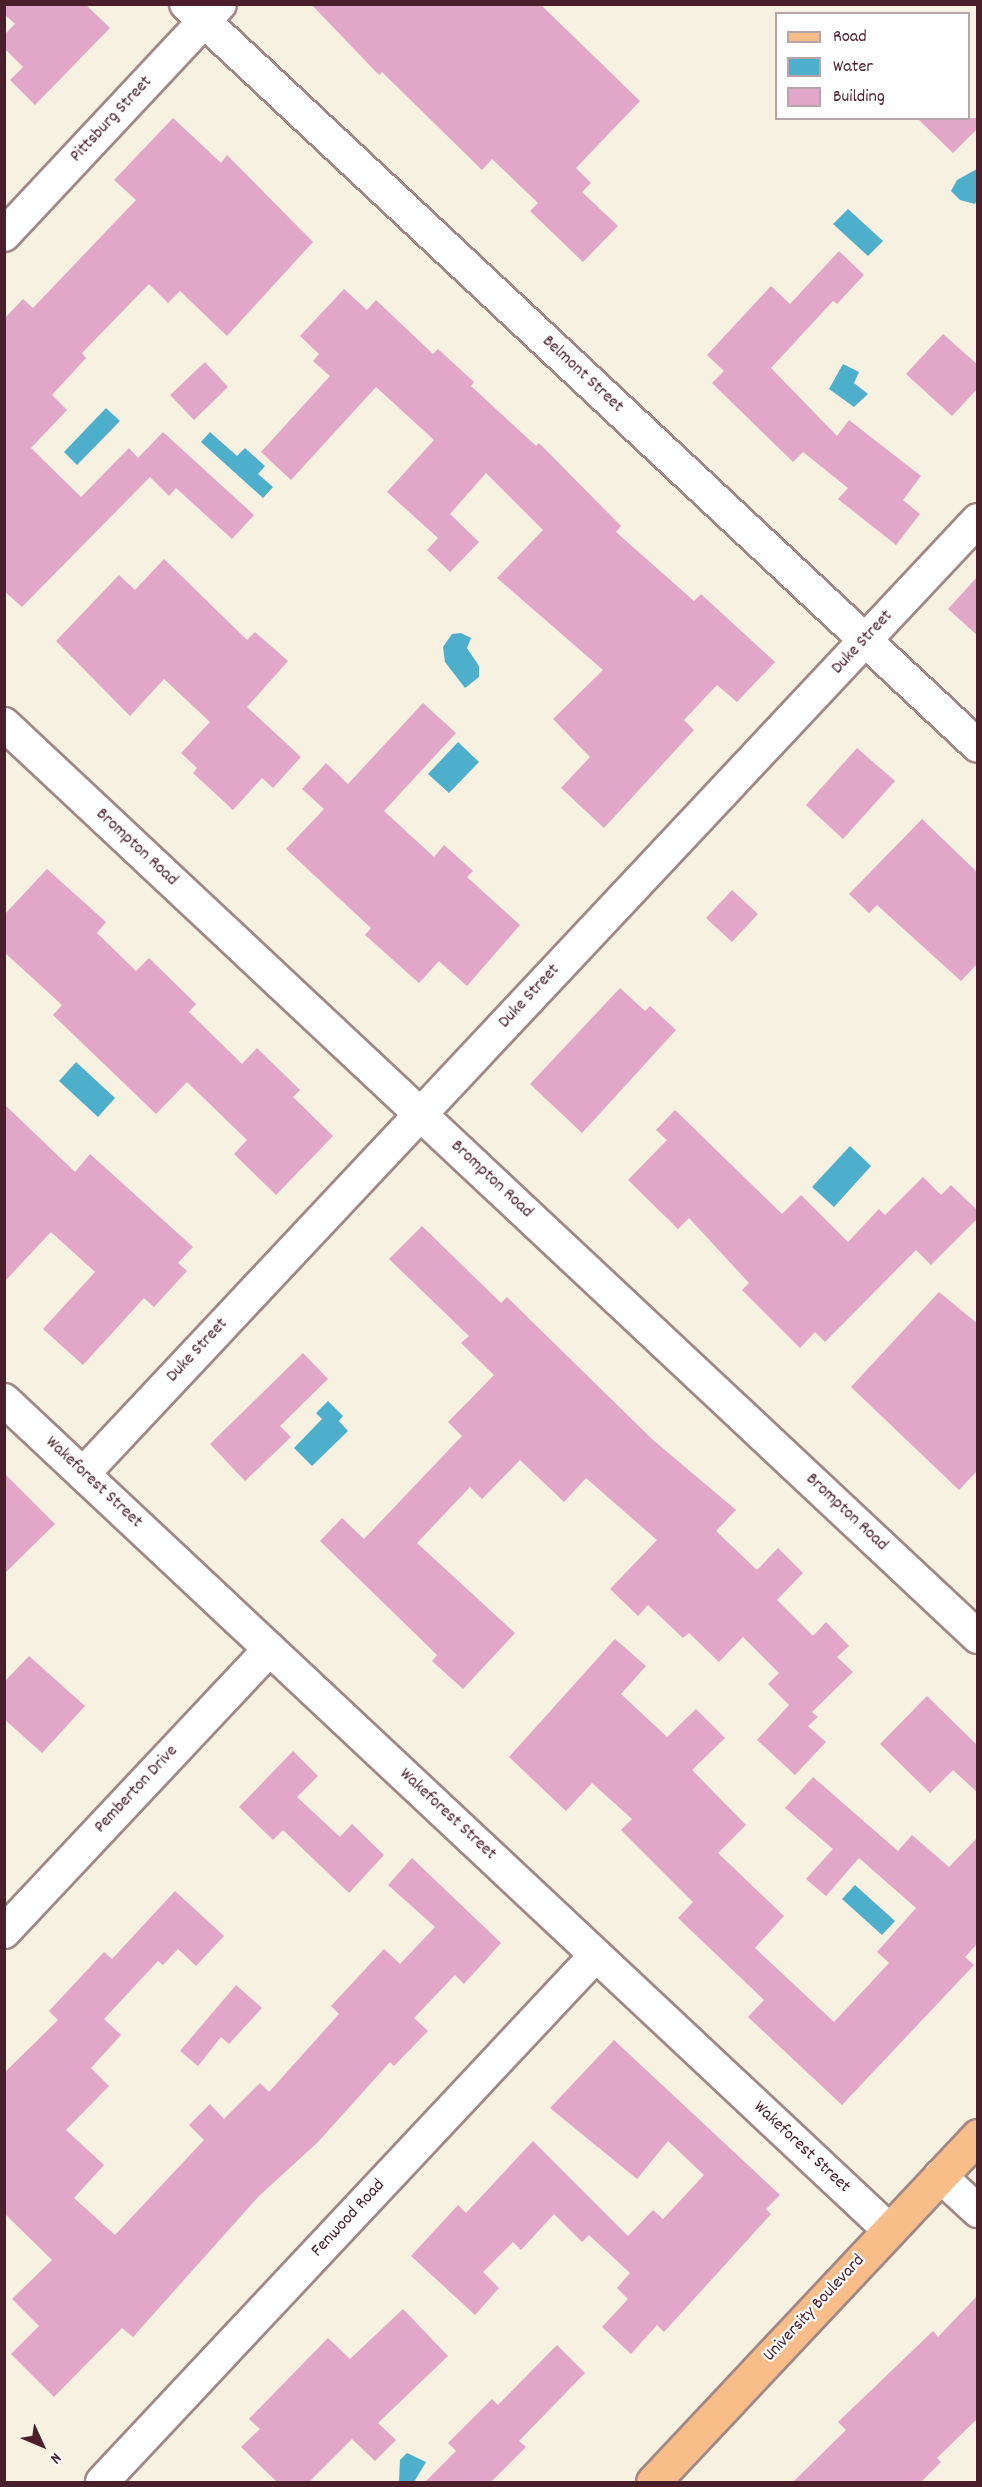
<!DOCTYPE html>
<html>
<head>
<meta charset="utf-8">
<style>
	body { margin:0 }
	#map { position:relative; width:982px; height:2487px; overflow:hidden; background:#f7f1e1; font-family:Dekko,sans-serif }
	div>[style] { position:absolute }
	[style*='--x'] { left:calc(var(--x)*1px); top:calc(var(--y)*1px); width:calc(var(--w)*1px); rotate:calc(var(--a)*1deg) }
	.water>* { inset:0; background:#4eafcd }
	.building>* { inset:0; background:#e2a7c8 }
	.roads { filter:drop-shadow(2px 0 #a08886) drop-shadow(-2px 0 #a08886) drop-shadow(0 2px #a08886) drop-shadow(0 -2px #a08886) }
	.minor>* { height:32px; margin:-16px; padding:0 16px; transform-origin:16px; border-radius:16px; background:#fff }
	.major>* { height:33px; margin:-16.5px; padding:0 16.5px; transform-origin:16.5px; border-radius:16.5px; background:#f8bd88 }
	span { translate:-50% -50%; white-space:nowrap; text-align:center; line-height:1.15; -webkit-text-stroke:4.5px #fff; paint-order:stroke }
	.street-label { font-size:18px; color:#4a1f2b }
	.frame { position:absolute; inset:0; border:6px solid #4a1f2b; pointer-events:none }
	.legend { position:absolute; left:775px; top:12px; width:195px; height:108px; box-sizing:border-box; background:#fff; border:2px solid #b7a5aa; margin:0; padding:8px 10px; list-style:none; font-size:18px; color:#4a1f2b }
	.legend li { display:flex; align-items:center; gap:12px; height:30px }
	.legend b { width:30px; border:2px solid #b7a5aa }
	.north { position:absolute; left:12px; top:2415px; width:60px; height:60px; -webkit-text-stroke:4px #fff; paint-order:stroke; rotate:134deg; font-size:16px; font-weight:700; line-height:24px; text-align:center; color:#4a1f2b }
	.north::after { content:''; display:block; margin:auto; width:21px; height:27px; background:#4a1f2b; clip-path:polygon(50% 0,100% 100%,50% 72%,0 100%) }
</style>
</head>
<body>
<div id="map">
	<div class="water">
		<i style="clip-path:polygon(977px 169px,977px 200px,975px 204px,960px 200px,951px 191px,957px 180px)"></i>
		<i style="clip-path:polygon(848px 209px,883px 241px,868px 256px,833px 224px)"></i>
		<i style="clip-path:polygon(843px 364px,859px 372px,854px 383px,868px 394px,854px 407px,829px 389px)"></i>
		<i style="clip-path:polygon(106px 408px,120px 421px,77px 465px,64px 452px)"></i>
		<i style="clip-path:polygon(210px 432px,237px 456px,245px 448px,265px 466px,258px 474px,273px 487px,263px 498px,201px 442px)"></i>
		<i style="clip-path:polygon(461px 633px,471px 638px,467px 648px,479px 666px,479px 677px,465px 688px,445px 662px,443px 647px,452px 634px)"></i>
		<i style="clip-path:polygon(458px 742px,479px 762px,449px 793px,428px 774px)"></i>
		<i style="clip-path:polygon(76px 1062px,115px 1098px,98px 1117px,59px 1081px)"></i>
		<i style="clip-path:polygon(850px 1146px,871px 1166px,834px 1207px,812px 1187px)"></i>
		<i style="clip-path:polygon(328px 1401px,343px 1416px,339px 1421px,348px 1431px,312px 1466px,294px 1448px,322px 1419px,316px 1413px)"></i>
		<i style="clip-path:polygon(855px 1885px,895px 1921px,882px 1935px,842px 1899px)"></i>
		<i style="clip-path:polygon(407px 2453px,426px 2462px,414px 2482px,399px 2482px,400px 2460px)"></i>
	</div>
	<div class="building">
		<i style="clip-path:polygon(4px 4px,85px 4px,110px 28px,35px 105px,10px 80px,23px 67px,4px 48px,4px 35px,15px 24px,4px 14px)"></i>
		<i style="clip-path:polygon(311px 4px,540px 4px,640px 101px,576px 168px,591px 183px,582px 192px,618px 226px,583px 262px,530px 211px,538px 203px,492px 159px,482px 170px,382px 72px,379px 75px)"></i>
		<i style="clip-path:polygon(173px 118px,221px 163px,227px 155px,313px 242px,227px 336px,180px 291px,168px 303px,149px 284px,82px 353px,86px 358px,52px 395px,67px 410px,31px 448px,81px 497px,129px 448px,138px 458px,163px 432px,254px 515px,232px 539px,176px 488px,169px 496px,150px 477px,22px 607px,4px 591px,4px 319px,23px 299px,33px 308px,136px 200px,114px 180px)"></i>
		<i style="clip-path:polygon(917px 118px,978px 118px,978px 128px,953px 153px)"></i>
		<i style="clip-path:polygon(839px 251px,864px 275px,837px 304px,833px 301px,771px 368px,837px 436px,849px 420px,921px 476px,903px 500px,920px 514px,896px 545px,838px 499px,848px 488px,803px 452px,793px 462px,712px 383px,724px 371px,707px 355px,771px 286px,790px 304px)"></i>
		<i style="clip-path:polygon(344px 289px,367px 310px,376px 300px,433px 354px,438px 349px,474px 382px,471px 386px,536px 446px,539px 443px,621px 526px,616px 532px,694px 601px,701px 594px,775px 662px,737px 702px,717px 685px,684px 720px,694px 730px,604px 828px,561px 788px,590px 757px,553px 719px,603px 670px,497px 578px,543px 530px,486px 473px,450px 514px,479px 542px,450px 572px,427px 550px,438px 538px,387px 492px,434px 440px,376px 387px,291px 480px,261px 452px,330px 376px,313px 361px,319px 354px,300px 336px)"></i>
		<i style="clip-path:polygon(943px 334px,978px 365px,978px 388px,952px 416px,906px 374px)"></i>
		<i style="clip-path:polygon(205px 362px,228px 387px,194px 420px,170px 395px)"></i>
		<i style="clip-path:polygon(164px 559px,247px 640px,255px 632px,288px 661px,247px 707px,301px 757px,273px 788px,262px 778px,233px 810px,193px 773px,197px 768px,181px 753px,210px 722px,164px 679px,130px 716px,56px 641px,119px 575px,135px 590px)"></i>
		<i style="clip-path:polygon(978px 576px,978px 636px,948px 609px)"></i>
		<i style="clip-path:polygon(423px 703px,456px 733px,384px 811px,434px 857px,444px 845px,473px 871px,467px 877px,520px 925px,467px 986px,439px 961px,419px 983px,365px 935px,371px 928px,286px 849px,324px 809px,302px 789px,326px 763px,348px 784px)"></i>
		<i style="clip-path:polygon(857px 748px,895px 781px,843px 839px,806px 805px)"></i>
		<i style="clip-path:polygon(922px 819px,978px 873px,978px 963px,961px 981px,877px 905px,869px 913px,849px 894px)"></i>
		<i style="clip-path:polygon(47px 869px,106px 922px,97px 933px,136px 971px,149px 958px,196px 1004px,189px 1012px,242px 1064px,257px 1048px,300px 1090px,293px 1097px,333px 1136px,276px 1195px,234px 1154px,247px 1140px,187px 1082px,156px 1114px,53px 1015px,62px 1005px,4px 952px,4px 915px)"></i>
		<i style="clip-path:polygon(732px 890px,758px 914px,732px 942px,706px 918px)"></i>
		<i style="clip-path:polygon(620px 988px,645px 1011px,650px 1006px,676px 1030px,582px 1133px,530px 1084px)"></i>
		<i style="clip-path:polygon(4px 1104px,75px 1172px,90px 1154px,193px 1247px,178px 1263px,187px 1271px,154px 1307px,144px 1298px,83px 1365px,43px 1329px,95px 1272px,51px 1232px,4px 1282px)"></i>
		<i style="clip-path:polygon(675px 1110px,782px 1214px,801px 1195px,848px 1242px,879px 1209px,885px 1215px,923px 1177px,941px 1195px,951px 1185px,978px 1211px,978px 1218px,931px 1265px,916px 1250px,825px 1342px,815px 1332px,800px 1348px,742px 1290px,749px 1283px,689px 1218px,678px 1229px,628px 1180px,667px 1140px,656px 1130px)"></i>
		<i style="clip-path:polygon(422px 1226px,501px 1303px,507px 1297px,653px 1440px,736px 1510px,716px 1531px,757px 1570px,778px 1548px,803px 1573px,777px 1600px,813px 1636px,826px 1622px,849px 1646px,837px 1657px,853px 1672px,812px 1712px,818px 1717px,808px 1726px,826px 1742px,795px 1775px,757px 1740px,789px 1705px,768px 1684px,779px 1673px,743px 1637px,719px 1662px,689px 1633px,683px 1638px,648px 1605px,638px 1616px,610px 1589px,657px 1540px,586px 1478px,564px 1502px,520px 1460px,482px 1499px,470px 1487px,417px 1543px,515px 1633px,463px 1689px,432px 1661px,437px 1655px,320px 1541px,342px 1518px,364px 1539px,462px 1436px,448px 1422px,494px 1375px,461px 1343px,469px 1336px,389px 1259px)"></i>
		<i style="clip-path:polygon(939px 1292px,978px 1324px,978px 1470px,959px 1490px,851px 1387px)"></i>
		<i style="clip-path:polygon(303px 1353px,328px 1379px,280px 1426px,291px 1437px,245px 1481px,210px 1444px)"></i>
		<i style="clip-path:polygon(4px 1473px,55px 1524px,4px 1574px)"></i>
		<i style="clip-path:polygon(615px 1639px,646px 1666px,621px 1694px,667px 1737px,696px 1709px,725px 1738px,692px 1770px,746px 1825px,718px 1853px,784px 1916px,755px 1948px,834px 2022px,889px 1963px,877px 1952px,916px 1908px,859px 1858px,826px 1896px,806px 1879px,833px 1849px,785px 1808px,813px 1777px,898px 1851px,912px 1835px,949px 1867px,978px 1837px,978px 1943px,965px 1957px,974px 1965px,842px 2105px,748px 2017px,764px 2000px,678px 1918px,693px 1902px,621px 1830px,632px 1819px,592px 1783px,566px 1811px,509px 1757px)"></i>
		<i style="clip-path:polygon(29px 1656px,85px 1706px,42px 1753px,4px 1719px,4px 1682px)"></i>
		<i style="clip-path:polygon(927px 1696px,978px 1746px,978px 1793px,953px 1770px,930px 1793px,880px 1744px)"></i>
		<i style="clip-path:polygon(293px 1751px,318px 1776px,297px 1797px,340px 1837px,352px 1824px,384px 1855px,349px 1893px,283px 1830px,273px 1840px,239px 1807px)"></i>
		<i style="clip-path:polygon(412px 1858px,501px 1943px,464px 1984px,455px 1975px,414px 2018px,428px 2031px,394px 2066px,390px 2062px,318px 2142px,259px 2196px,133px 2337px,122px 2328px,54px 2397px,11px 2354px,39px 2326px,12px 2299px,52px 2260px,4px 2213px,4px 2073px,58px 2020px,49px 2011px,104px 1952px,112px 1959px,175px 1891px,224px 1936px,196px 1966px,178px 1949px,163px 1965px,158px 1961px,104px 2019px,121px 2035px,91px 2068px,109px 2086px,66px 2130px,104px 2165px,74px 2198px,115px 2235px,204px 2140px,189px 2125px,210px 2104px,224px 2119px,260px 2083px,269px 2092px,339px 2014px,331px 2006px,384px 1949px,400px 1964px,435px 1927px,388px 1885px)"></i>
		<i style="clip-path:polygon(236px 1985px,262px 2008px,229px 2044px,221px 2037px,198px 2066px,180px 2051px)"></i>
		<i style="clip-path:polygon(614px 2040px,780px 2195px,766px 2209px,771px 2214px,664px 2332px,657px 2325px,631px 2354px,602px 2327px,628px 2299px,617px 2288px,630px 2273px,589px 2235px,582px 2242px,554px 2214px,521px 2250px,513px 2242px,483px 2272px,499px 2288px,475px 2315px,411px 2256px,458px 2205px,466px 2213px,533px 2141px,628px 2236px,653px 2210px,663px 2219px,704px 2175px,668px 2141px,637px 2179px,550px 2108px)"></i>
		<i style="clip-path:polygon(978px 2295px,978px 2418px,937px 2458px,941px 2462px,921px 2482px,793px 2482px,846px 2430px,838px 2422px,933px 2331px,938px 2337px)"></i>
		<i style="clip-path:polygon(403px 2309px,448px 2356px,378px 2423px,396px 2440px,375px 2461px,352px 2439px,309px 2482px,277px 2482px,241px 2447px,260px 2429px,249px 2419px,328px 2338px,350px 2359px)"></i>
		<i style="clip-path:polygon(557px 2345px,585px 2373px,519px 2441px,526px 2447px,491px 2482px,425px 2482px,456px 2451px,448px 2443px,492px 2399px,498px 2405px)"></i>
	</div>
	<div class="roads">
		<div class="minor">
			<i style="--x:186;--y:4;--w:1085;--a:43.13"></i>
			<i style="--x:4;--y:235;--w:316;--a:-46.9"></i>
			<i style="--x:4;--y:724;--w:1335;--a:43.15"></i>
			<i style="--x:4;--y:1400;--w:1213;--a:43.16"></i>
			<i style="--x:83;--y:1474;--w:1308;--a:-46.83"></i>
			<i style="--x:4;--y:1932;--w:388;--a:-46.8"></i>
			<i style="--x:940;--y:2176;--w:52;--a:42.6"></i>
			<i style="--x:102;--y:2482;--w:722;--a:-46.85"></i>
		</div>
		<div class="major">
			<i style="--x:653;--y:2482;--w:475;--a:-46.8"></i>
		</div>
	</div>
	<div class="street-label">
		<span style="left:112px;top:120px;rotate:-47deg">Pittsburg Street</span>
		<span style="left:582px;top:375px;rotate:43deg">Belmont Street</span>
		<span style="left:863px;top:643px;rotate:-47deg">Duke Street</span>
		<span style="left:136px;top:848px;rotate:43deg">Brompton Road</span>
		<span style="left:530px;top:997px;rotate:-47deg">Duke Street</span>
		<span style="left:491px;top:1180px;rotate:43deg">Brompton Road</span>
		<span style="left:198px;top:1351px;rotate:-47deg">Duke Street</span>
		<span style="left:93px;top:1483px;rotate:43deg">Wakeforest Street</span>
		<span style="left:846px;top:1513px;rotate:43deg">Brompton Road</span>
		<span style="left:137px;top:1790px;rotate:-47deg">Pemberton Drive</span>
		<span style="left:447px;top:1815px;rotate:43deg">Wakeforest Street</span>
		<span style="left:801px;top:2148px;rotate:43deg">Wakeforest Street</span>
		<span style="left:349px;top:2219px;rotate:-47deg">Fenwood Road</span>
		<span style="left:815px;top:2309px;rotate:-47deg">University Boulevard</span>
	</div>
	<div class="frame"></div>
	<ul class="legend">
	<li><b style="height:8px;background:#f8bd88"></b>Road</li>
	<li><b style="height:16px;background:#4eafcd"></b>Water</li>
	<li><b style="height:16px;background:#e2a7c8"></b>Building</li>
	</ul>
	<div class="north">N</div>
</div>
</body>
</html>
